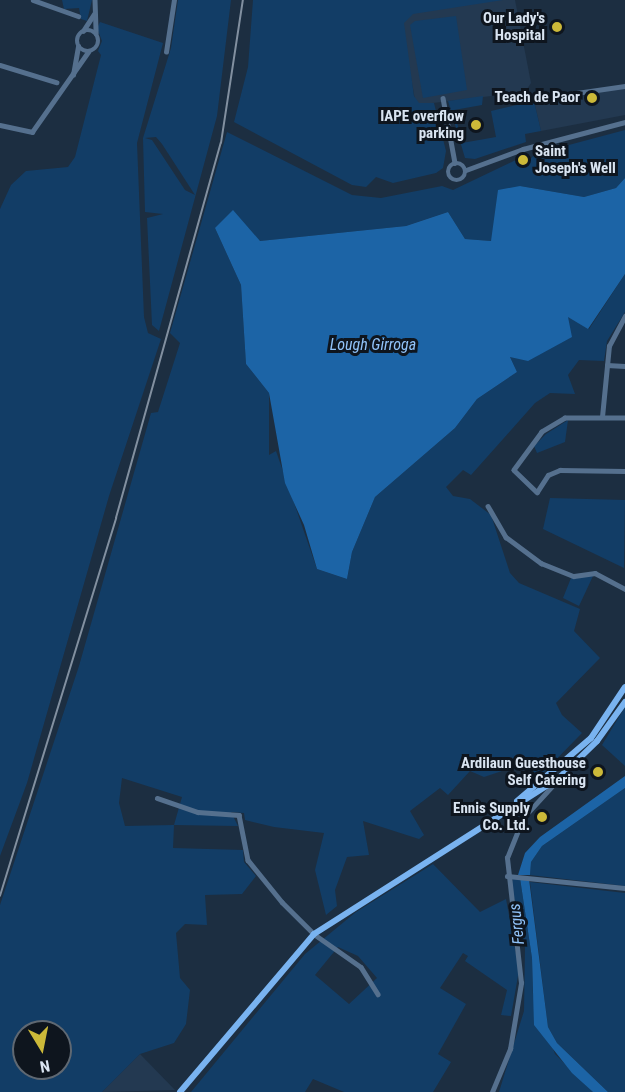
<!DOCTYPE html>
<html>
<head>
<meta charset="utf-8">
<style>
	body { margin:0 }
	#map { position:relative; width:625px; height:1092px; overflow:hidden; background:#1c2e41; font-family:"Roboto Condensed",sans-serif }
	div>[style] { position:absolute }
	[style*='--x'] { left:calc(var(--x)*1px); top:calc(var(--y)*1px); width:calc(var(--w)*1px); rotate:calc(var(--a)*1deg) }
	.built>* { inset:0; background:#233951 }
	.green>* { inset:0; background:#123d66 }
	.water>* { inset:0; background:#1c64a6 }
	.minor>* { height:4.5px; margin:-2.25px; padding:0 2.25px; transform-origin:2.25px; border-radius:2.25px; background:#55708e }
	.minor>.ring { margin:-2.25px; padding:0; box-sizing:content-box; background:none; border:4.5px solid #55708e; border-radius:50% }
	.major>* { height:6px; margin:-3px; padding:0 3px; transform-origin:3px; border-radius:3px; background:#79b3f0 }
	.rail>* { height:1.5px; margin:-0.75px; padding:0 0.75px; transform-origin:0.75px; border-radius:0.75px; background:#8290a0 }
	.dots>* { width:16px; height:16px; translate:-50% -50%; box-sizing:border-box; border:3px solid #0e151e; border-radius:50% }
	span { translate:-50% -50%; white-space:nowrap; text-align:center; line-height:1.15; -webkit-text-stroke:6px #0e151e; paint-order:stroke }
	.poi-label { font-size:15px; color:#d9e4f1; font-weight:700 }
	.right { translate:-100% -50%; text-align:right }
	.left { translate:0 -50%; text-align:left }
	.water-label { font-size:16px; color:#91c3f9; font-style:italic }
	.north { position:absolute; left:12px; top:1020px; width:60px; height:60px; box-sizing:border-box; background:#0e151e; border:2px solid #5f6872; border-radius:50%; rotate:170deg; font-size:16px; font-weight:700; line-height:24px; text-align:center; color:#d9e4f1 }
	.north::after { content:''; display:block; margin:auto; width:21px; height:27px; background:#ccb939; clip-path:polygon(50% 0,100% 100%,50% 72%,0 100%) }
</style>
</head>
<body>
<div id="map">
	<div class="built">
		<i style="clip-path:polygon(487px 0,515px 0,531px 83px,525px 92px,416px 105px,399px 13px)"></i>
		<i style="clip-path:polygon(625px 88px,625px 115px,541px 131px,534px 101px)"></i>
		<i style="clip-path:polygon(140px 1054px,175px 1090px,102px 1092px)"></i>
	</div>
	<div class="green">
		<i style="clip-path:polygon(62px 0,92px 0,87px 21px,81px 19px,79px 8px,64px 9px)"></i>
		<i style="clip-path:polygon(evenodd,178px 0,231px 0,217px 116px,159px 331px,152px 325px,147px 218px,163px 214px,145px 212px,143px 138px,171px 48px,178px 0,156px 137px,162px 144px,195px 195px,185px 190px,152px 140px,145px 138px,156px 137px)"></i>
		<i style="clip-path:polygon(253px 0,503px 0,413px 14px,404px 23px,414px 96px,419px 103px,434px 103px,446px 151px,443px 168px,436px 173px,393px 183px,376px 177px,366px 187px,352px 185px,234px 122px,248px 67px)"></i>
		<i style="clip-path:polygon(456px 16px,467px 90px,423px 98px,410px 25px,415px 21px)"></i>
		<i style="clip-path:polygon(100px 22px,163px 43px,137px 143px,144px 317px,148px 333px,161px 339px,109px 496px,27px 783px,0 856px,0 209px,11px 185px,26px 171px,68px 167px,75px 157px,101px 55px,98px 51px,102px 41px,97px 28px)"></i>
		<i style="clip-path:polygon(483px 96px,482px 105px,454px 110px,462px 143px,496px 137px,491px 111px,534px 101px,541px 131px,525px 134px,526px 142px,475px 159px,465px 158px,448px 101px)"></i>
		<i style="clip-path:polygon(evenodd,625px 130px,625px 178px,616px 188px,584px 197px,520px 186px,491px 241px,465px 239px,448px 212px,406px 226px,260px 241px,215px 228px,241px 285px,246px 364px,269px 393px,269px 455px,276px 451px,317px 569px,347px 579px,352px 552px,375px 497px,455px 428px,477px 399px,517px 372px,510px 357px,521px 357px,568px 316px,589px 329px,625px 274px,625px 312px,607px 341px,604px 361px,579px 360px,568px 375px,575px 394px,550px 393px,535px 403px,471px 475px,463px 470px,446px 487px,453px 496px,470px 499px,491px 515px,510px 573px,519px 583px,580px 609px,574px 631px,600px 658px,556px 703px,562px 715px,582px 733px,540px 776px,511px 757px,502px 771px,484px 777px,470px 771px,448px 795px,440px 788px,410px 811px,424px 835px,419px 839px,363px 821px,369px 855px,347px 857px,335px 890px,337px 906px,326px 915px,315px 870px,324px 833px,274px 827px,245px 820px,244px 813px,231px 812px,238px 826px,174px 825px,173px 848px,243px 850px,244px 862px,256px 876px,242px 894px,205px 895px,207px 925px,185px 924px,176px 933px,180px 978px,190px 990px,186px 1024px,174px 1043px,140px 1054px,102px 1092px,0 1092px,0 905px,79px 666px,151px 413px,158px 412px,180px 343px,170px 333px,227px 132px,352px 195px,381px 198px,442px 186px,453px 190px,520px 158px,526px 164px,535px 154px,625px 130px,122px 778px,182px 797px,174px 825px,125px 826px,119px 803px,122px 778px,625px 130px,24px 1032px,60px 1032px,60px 1068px,24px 1068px,24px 1032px)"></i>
		<i style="clip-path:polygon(568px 420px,565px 442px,537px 453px,534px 446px,546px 434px)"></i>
		<i style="clip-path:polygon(550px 498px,625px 500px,624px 568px,543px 529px)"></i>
		<i style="clip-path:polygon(593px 576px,579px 606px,563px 598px,571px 578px)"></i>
		<i style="clip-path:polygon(625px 707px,625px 766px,602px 745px)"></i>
		<i style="clip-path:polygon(625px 788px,625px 886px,530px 875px,531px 862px,542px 846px)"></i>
		<i style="clip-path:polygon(evenodd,433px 864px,480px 912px,506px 899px,519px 970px,511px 1016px,501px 1015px,507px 990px,465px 961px,468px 956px,463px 953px,440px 988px,466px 1004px,438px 1054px,451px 1062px,433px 1092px,344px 1092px,313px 1079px,305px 1092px,191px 1092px,305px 954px,356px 912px,433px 864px,338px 947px,358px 956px,377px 978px,349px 1004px,315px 975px,338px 947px)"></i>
		<i style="clip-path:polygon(520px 878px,532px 958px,533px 995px,555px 1054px,593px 1092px,499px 1092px,524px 1011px,525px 948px,511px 884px,513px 879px)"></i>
		<i style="clip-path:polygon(530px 882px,625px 893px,625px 1092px,608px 1092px,557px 1043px,548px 1027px)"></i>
	</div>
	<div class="water">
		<i style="clip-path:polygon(625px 178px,625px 274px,588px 329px,568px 317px,572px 337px,528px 361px,510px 357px,517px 372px,477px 399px,455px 428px,375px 497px,352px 552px,347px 579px,317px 569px,304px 525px,285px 483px,269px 393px,246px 364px,241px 285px,215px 228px,233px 210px,260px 241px,406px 226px,448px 212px,465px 239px,491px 241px,498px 190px,520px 186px,584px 197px,616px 188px)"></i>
		<i style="clip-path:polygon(625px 776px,625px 788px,542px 846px,531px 862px,530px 875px,518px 875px,525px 853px,540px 837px)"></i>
		<i style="clip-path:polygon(520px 878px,529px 879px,548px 1027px,557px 1043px,608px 1092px,593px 1092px,572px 1073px,534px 1025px,532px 958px)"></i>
	</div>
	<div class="minor">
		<i style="--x:33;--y:0;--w:48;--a:19.6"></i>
		<i style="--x:95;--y:0;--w:33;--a:88"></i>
		<i class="ring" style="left:77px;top:30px;width:17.5px;height:17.5px"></i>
		<i style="--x:83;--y:31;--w:20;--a:-57"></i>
		<i style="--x:166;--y:52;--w:53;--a:-81.3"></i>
		<i style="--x:0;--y:65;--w:59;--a:16.9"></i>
		<i style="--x:73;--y:75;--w:29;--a:-80"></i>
		<i style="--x:525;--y:92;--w:12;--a:35"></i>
		<i style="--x:535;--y:99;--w:91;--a:-8.2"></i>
		<i style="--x:443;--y:98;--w:66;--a:79.5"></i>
		<i style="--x:0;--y:125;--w:33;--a:12"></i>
		<i style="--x:32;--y:132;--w:98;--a:-55"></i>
		<i class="ring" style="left:448px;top:163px;width:13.5px;height:13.5px"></i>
		<i style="--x:466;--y:170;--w:61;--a:-20.2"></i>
		<i style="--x:523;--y:149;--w:106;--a:-14.8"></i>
		<i style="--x:607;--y:365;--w:18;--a:3"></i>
		<i style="--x:602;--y:417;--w:71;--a:-84.4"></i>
		<i style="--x:609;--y:346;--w:34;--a:-62"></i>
		<i style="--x:625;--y:418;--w:60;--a:180"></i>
		<i style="--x:565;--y:418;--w:27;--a:149"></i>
		<i style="--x:542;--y:432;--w:47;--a:126.4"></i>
		<i style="--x:514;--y:470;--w:32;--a:44"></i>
		<i style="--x:537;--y:492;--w:20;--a:-57"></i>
		<i style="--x:548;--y:475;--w:13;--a:-23"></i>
		<i style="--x:560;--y:470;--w:65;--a:0.9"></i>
		<i style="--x:488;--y:506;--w:36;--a:60"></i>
		<i style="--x:506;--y:537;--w:44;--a:36.6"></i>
		<i style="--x:541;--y:563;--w:35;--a:22"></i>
		<i style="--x:574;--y:576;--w:21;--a:-8"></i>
		<i style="--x:595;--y:573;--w:34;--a:28"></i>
		<i style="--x:157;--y:798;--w:43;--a:18.9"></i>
		<i style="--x:198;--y:812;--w:41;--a:4.2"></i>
		<i style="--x:239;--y:815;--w:46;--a:78.7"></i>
		<i style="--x:248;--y:860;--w:54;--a:51"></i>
		<i style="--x:282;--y:902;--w:45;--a:45"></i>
		<i style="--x:314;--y:934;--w:57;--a:35.1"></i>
		<i style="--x:361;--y:967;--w:32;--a:58"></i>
		<i style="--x:507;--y:876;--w:119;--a:5.8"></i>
		<i style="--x:492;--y:1092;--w:47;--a:-67.3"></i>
		<i style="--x:510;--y:1049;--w:67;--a:-80.5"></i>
		<i style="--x:521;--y:983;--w:126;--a:-96.4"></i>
		<i style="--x:507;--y:858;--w:43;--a:-68.2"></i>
		<i style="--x:523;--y:818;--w:47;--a:-47.6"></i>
	</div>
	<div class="major">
		<i style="--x:517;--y:801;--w:97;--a:-40.4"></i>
		<i style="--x:591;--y:738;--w:61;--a:-56.3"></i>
		<i style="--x:180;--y:1092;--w:207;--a:-49.7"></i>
		<i style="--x:314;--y:934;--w:290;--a:-32.5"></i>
		<i style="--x:559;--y:778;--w:53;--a:-44.2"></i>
		<i style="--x:597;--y:741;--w:48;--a:-54.3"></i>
	</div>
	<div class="rail">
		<i style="--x:0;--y:896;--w:395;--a:-72.9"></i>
		<i style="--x:116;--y:518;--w:389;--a:-74.4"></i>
		<i style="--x:221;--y:143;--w:145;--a:-81.3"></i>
	</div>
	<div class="dots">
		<i style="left:557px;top:27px;background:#ccb939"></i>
		<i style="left:592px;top:98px;background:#ccb939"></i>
		<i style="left:476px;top:125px;background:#ccb939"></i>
		<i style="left:523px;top:160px;background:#ccb939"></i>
		<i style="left:598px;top:772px;background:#ccb939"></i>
		<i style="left:542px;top:817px;background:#ccb939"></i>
	</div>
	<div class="poi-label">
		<span class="right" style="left:545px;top:27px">Our Lady's<br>Hospital</span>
		<span class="right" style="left:580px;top:98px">Teach de Paor</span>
		<span class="right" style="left:464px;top:125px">IAPE overflow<br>parking</span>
		<span class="left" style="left:535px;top:160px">Saint<br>Joseph's Well</span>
		<span class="right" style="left:586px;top:772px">Ardilaun Guesthouse<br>Self Catering</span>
		<span class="right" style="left:530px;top:817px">Ennis Supply<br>Co. Ltd.</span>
	</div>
	<div class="water-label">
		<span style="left:373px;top:345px">Lough Girroga</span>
		<span style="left:517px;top:924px;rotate:-96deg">Fergus</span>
	</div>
	<div class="north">N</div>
</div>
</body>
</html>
